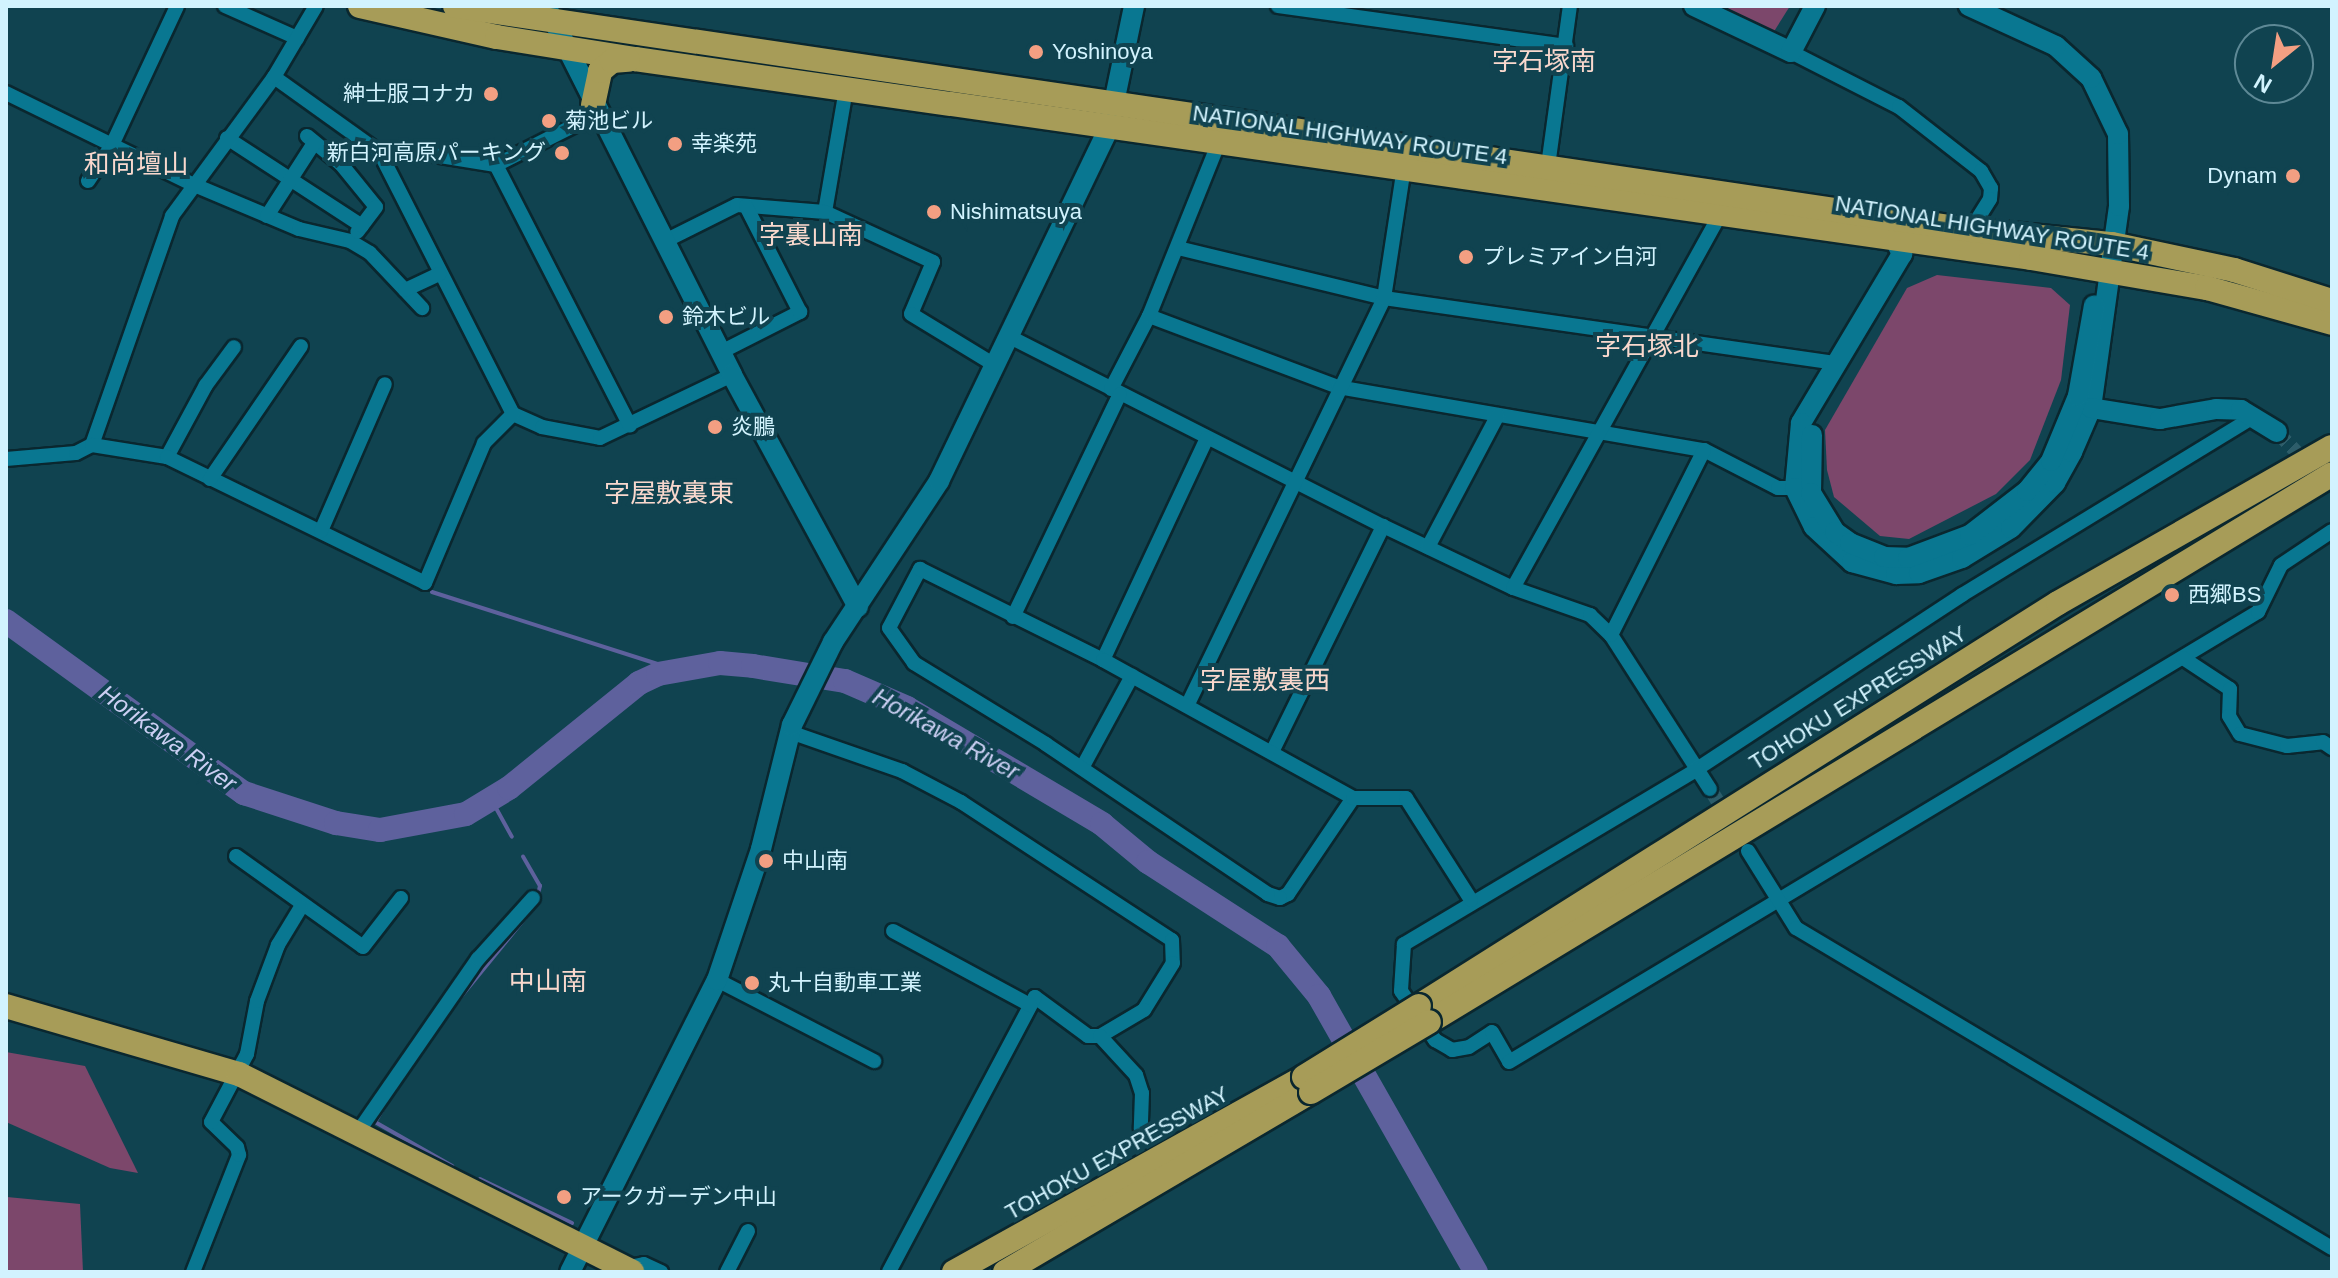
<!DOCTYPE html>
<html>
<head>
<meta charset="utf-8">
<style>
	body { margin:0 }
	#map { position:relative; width:2338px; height:1278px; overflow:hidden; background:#104350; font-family:Helvetica,"Noto Sans JP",sans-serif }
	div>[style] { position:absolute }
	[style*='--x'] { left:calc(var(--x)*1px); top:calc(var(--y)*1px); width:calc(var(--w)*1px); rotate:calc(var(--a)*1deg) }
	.green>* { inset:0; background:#7c476b }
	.stream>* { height:4px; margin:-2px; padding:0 2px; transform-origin:2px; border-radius:2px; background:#5e619d }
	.river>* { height:24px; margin:-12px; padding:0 12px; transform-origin:12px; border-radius:12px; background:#5e619d }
	.street-tunnel>* { height:14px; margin-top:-7px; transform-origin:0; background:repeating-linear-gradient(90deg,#2d5d6a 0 14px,transparent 0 21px) }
	.roads { filter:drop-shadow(2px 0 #0a272f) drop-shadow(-2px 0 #0a272f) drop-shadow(0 2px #0a272f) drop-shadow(0 -2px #0a272f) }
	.street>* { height:14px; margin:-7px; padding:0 7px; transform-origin:7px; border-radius:7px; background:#097791 }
	.secondary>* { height:20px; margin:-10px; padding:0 10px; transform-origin:10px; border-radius:10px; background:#097791 }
	.highway>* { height:24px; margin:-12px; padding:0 12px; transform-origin:12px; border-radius:12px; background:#a79c58 }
	.bridges { filter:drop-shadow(2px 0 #0a272f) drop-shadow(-2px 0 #0a272f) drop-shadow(0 2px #0a272f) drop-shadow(0 -2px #0a272f) }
	.highway-bridge>* { height:24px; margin:-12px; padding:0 12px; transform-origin:12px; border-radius:12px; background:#a79c58 }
	.dots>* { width:22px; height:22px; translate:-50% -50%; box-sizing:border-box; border:4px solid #104350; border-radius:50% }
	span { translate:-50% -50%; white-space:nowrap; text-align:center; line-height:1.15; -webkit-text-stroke:8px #104350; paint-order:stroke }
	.poi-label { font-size:22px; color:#d2f3fe }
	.left { translate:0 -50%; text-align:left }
	.right { translate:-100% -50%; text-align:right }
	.street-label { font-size:22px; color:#d2f3fe }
	.water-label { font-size:24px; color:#cbcff3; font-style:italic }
	.quarter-label { font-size:26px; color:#f9d8cd }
	.frame { position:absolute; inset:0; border:8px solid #d2f3fe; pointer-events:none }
	.north { position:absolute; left:2234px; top:24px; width:80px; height:80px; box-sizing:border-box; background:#104350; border:2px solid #5e8996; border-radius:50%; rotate:210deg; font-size:22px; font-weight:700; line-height:32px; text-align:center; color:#d2f3fe }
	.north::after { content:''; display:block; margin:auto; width:28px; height:36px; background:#f39f82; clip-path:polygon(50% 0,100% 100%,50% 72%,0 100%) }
</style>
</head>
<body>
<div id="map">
	<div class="green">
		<i style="clip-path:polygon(1720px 6px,1790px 6px,1773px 33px)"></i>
		<i style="clip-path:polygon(1937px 275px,2051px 288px,2070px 305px,2061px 380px,2030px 460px,1996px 494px,1909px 539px,1880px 536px,1834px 497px,1827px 470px,1825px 430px,1907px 288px)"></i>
		<i style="clip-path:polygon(6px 1052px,85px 1066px,138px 1173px,110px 1168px,6px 1122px)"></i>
		<i style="clip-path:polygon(7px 1197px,80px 1204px,83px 1272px,6px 1272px)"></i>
	</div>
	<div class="stream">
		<i style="--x:432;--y:592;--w:259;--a:17.7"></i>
		<i style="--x:491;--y:799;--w:43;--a:61.1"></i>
		<i style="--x:455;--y:1004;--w:127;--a:-50.8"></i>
		<i style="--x:535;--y:906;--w:21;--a:-76"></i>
		<i style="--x:540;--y:886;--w:34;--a:-120"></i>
		<i style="--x:386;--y:1104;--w:21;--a:121"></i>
		<i style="--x:375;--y:1122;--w:89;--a:29.7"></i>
		<i style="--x:480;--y:1179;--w:102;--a:25.6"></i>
	</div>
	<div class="river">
		<i style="--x:6;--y:621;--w:294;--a:35.9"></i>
		<i style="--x:244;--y:793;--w:97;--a:18.1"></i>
		<i style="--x:336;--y:823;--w:45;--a:9"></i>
		<i style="--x:380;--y:830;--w:87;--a:-10.5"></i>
		<i style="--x:466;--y:814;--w:50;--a:-31.2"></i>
		<i style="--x:509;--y:788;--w:167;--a:-38.9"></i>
		<i style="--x:639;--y:683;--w:21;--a:-25"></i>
		<i style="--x:658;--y:674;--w:63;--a:-10.1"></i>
		<i style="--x:720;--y:663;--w:33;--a:5"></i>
		<i style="--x:753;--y:666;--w:93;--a:9.3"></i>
		<i style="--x:845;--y:681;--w:68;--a:23.5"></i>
		<i style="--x:907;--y:708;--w:227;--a:30.7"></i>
		<i style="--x:1102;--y:824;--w:60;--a:39.6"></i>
		<i style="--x:1148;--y:862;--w:155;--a:32.9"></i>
		<i style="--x:1278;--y:946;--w:65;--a:50.6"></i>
		<i style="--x:1319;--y:996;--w:318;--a:60.4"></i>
	</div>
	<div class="street-tunnel">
		<i style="--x:2277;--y:432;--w:47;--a:45.9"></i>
		<i style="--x:1710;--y:789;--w:36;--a:58"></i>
	</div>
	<div class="roads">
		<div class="street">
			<i style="--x:225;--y:6;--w:79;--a:24"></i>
			<i style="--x:1278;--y:6;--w:291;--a:7.9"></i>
			<i style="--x:1791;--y:52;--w:121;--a:27"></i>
			<i style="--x:1899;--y:107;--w:104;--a:38"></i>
			<i style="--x:1981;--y:171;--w:20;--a:60"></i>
			<i style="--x:1991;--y:188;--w:11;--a:95"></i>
			<i style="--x:1990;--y:199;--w:36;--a:122"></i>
			<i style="--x:274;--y:77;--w:130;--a:35.6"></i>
			<i style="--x:380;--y:153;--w:293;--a:63"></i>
			<i style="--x:513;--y:414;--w:32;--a:24"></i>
			<i style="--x:542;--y:427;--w:59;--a:10.7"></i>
			<i style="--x:600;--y:438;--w:146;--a:-25.5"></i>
			<i style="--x:6;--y:93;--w:207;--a:26.1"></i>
			<i style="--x:192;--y:184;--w:116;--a:22.8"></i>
			<i style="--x:299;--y:229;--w:52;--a:13.2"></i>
			<i style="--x:350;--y:241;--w:23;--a:31"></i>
			<i style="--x:370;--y:253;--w:76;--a:46.6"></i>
			<i style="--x:307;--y:136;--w:44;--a:39.5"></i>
			<i style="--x:341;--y:164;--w:55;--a:50.9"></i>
			<i style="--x:376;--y:207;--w:31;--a:127"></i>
			<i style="--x:227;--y:138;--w:161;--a:33.1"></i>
			<i style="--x:380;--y:153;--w:17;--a:-13"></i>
			<i style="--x:397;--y:149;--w:100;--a:9.2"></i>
			<i style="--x:496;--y:165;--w:293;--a:62.8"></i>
			<i style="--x:496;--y:165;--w:113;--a:-26.8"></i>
			<i style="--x:1548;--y:166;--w:162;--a:-82.2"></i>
			<i style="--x:88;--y:181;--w:43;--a:-56.3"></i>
			<i style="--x:112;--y:145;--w:153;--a:-64.9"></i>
			<i style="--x:825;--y:212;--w:125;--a:-80.3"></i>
			<i style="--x:267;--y:216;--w:87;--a:-57.2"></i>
			<i style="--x:665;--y:241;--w:80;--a:-26.6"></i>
			<i style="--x:737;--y:205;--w:88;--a:4.5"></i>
			<i style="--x:825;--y:212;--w:119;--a:24.8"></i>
			<i style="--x:933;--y:262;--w:56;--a:112.9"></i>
			<i style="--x:911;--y:314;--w:98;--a:31.3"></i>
			<i style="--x:1178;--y:248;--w:212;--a:13.6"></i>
			<i style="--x:1384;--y:298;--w:457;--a:8.2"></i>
			<i style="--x:405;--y:290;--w:38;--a:-25"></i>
			<i style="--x:1149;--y:316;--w:202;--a:20.6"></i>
			<i style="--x:1338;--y:387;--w:371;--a:9.8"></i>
			<i style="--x:1704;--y:450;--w:83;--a:27.2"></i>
			<i style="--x:1778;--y:488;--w:17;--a:0"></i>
			<i style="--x:1010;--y:337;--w:418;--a:26.9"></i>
			<i style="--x:1383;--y:526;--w:144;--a:25.5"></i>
			<i style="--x:1513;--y:588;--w:82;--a:19.3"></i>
			<i style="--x:1590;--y:615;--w:29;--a:44"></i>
			<i style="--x:1611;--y:635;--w:183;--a:57.3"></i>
			<i style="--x:721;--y:352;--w:89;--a:-26.9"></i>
			<i style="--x:800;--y:312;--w:119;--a:-117"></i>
			<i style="--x:1111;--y:389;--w:82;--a:-62.5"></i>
			<i style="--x:1149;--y:316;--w:193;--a:-68.1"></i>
			<i style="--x:2255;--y:416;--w:343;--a:148.6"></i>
			<i style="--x:1962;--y:595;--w:318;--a:146.7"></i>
			<i style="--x:1696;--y:770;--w:340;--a:149.2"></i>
			<i style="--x:1404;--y:944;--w:47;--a:93.7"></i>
			<i style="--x:1401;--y:991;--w:60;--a:55.2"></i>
			<i style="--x:1435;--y:1040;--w:20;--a:30"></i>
			<i style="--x:1452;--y:1050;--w:17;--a:-10"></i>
			<i style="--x:1469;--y:1047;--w:27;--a:-33"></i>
			<i style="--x:1492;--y:1032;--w:34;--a:60"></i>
			<i style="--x:1509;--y:1062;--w:874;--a:-31"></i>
			<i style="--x:2258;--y:612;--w:52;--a:-63.9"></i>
			<i style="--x:2281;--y:565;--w:61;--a:-33.7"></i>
			<i style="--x:92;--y:445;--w:243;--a:-70.7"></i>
			<i style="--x:172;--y:216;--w:172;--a:-53.7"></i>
			<i style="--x:274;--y:77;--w:82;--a:-59.4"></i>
			<i style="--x:167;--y:457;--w:82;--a:-61.6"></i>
			<i style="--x:206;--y:385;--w:47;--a:-53.6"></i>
			<i style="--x:6;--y:459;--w:70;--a:-4.9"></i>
			<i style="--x:76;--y:453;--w:18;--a:-27"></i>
			<i style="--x:92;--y:445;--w:76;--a:9.1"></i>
			<i style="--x:167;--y:457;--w:287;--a:26"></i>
			<i style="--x:425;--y:583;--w:152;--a:-67.1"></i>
			<i style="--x:484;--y:443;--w:41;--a:-45"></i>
			<i style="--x:210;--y:479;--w:161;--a:-55.6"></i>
			<i style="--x:321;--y:531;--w:160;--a:-66.5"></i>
			<i style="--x:1428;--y:547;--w:149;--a:-62.1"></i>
			<i style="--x:1513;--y:588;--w:431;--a:-61"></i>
			<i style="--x:1013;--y:617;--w:247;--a:-64.4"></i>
			<i style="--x:1611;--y:635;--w:207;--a:-63.3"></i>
			<i style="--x:2183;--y:658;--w:56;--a:33.4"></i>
			<i style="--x:2230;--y:689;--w:27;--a:92"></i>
			<i style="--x:2229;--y:716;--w:21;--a:59"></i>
			<i style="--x:2240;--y:734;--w:49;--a:14.3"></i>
			<i style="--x:2287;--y:746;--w:36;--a:-6"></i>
			<i style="--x:2323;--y:742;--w:11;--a:34"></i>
			<i style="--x:1103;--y:660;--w:245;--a:-64.9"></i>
			<i style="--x:1187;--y:706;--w:453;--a:-64.2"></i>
			<i style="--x:1384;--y:298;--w:139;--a:-81.3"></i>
			<i style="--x:790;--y:732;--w:119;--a:19.2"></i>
			<i style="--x:902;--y:771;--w:67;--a:27.7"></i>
			<i style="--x:961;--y:802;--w:252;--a:33.2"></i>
			<i style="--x:1172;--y:940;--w:23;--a:88"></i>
			<i style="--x:1173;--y:963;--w:55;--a:121.7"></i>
			<i style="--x:1144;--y:1010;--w:51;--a:149.4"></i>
			<i style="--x:1100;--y:1036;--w:12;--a:180"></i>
			<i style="--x:1088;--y:1036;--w:66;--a:-143.7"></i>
			<i style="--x:1035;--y:997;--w:311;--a:118"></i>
			<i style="--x:1272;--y:752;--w:252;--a:-63.8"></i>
			<i style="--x:1082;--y:768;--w:105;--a:-61.5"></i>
			<i style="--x:1353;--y:798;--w:116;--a:124.1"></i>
			<i style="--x:1288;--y:894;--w:9;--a:153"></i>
			<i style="--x:1280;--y:898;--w:13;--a:-162"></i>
			<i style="--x:1268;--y:894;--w:268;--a:-146"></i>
			<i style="--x:1046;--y:744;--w:155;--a:-148.5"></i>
			<i style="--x:914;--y:663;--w:43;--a:-125.5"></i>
			<i style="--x:889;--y:628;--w:67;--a:-62.3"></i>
			<i style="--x:920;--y:569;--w:204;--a:26.4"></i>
			<i style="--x:1103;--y:660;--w:286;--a:28.9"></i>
			<i style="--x:1353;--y:798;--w:53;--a:0"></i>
			<i style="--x:1406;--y:798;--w:121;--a:57.5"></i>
			<i style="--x:1748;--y:851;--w:91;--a:58.1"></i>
			<i style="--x:1796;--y:928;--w:624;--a:30.84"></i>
			<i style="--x:236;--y:856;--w:156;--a:35.6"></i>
			<i style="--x:363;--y:947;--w:62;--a:-52.2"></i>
			<i style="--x:893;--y:931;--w:156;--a:28.4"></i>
			<i style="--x:717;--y:980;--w:177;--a:27.3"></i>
			<i style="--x:1100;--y:1036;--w:53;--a:47.3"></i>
			<i style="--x:1136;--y:1075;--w:19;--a:72"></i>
			<i style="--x:1142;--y:1093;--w:36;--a:92"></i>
			<i style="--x:358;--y:1132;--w:211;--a:-55.3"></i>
			<i style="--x:478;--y:959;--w:82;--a:-48"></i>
			<i style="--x:625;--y:1268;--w:19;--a:-12"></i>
			<i style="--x:644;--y:1264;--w:19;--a:25"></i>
			<i style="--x:193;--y:1272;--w:126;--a:-68.5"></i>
			<i style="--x:239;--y:1155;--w:8;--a:-104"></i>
			<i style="--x:237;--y:1147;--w:36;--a:-136"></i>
			<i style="--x:211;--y:1122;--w:77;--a:-62.1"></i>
			<i style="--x:247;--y:1054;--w:54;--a:-79.3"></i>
			<i style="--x:257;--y:1001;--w:60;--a:-69.4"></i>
			<i style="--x:278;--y:945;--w:44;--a:-58.8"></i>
			<i style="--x:727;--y:1272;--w:46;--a:-62.9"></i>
		</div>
		<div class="secondary">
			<i style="--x:546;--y:6;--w:413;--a:63.2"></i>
			<i style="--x:732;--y:375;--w:264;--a:61.5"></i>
			<i style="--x:1694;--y:6;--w:107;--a:25.4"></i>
			<i style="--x:1791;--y:52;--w:52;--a:-62.4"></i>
			<i style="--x:1895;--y:240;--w:16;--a:63"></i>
			<i style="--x:1902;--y:254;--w:197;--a:120.9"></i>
			<i style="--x:1801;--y:423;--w:65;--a:95.3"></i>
			<i style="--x:1795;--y:488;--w:43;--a:64"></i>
			<i style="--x:1814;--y:527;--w:52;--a:42.6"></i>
			<i style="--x:1852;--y:562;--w:46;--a:15.3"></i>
			<i style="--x:1896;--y:574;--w:23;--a:-2"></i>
			<i style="--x:1919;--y:573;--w:46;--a:-19.2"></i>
			<i style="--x:1962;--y:558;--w:57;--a:-31.5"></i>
			<i style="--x:2011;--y:528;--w:63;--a:-45.6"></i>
			<i style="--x:2055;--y:483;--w:35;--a:-61"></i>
			<i style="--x:2072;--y:452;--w:48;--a:-66.6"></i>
			<i style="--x:2091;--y:408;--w:204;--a:-82.1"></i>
			<i style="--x:2119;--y:206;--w:72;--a:-90.8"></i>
			<i style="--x:2118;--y:134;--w:62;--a:-115.7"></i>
			<i style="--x:2091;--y:78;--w:47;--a:-137.6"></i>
			<i style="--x:2056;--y:46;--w:96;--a:-155.3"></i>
			<i style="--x:2091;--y:408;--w:70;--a:9.1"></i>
			<i style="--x:2160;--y:419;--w:57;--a:-10.1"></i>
			<i style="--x:2216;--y:409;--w:25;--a:2"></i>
			<i style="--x:2241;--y:410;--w:42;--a:31.4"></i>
			<i style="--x:1812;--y:435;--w:58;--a:91"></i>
			<i style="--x:1811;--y:493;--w:46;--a:58.4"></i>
			<i style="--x:1835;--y:532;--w:19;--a:36"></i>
			<i style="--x:1850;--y:543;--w:37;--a:22"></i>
			<i style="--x:1884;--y:557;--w:24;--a:2"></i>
			<i style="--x:1908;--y:558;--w:66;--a:-20.4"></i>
			<i style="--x:1970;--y:535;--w:72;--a:-37.7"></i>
			<i style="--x:2027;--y:491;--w:38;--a:-51"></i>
			<i style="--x:2051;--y:461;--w:70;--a:-67.4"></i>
			<i style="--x:2078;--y:396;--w:92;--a:-80"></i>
			<i style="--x:570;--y:1272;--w:327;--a:-63.3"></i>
			<i style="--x:717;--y:980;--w:138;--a:-71.4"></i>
			<i style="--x:761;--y:849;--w:128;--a:-76"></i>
			<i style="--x:792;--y:725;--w:93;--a:-63.7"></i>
			<i style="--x:833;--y:642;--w:193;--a:-56.6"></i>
			<i style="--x:939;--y:481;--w:393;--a:-64.3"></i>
			<i style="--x:1109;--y:127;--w:124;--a:-78.3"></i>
		</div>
		<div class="highway">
			<i style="--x:360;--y:6;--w:140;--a:12.8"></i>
			<i style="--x:497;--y:37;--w:140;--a:9.1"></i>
			<i style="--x:635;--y:59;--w:1410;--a:8.11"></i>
			<i style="--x:2031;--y:258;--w:179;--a:9.7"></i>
			<i style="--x:2207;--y:288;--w:130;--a:15.6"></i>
			<i style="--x:455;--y:6;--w:1532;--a:8.41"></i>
			<i style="--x:1971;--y:230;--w:142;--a:5.7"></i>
			<i style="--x:2112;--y:244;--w:125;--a:12"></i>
			<i style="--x:2234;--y:270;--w:103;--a:17.6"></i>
			<i style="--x:593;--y:105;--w:35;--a:-78"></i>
			<i style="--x:600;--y:71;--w:16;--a:-40"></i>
			<i style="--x:612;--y:61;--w:16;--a:-4"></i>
			<i style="--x:6;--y:1006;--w:243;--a:16.3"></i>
			<i style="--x:239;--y:1074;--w:440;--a:26.7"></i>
			<i style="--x:1419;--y:1006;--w:755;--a:-32.24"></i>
			<i style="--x:2058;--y:603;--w:315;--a:-29.7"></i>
			<i style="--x:1429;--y:1022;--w:1056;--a:-31.25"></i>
			<i style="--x:954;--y:1272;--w:401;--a:-29.1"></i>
			<i style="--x:1005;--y:1272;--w:355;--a:-30.5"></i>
		</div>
	</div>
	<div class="bridges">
		<div class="highway-bridge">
			<i style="--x:1304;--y:1077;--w:135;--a:-31.7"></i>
			<i style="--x:1311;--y:1092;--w:137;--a:-30.7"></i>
		</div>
	</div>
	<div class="dots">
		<i style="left:1036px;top:52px;background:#f39f82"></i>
		<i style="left:491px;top:94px;background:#f39f82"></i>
		<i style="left:549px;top:121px;background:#f39f82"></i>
		<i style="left:675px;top:144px;background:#f39f82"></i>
		<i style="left:562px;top:153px;background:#f39f82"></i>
		<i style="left:2293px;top:176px;background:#f39f82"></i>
		<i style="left:934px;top:212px;background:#f39f82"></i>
		<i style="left:1466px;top:257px;background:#f39f82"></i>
		<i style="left:666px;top:317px;background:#f39f82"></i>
		<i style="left:715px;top:427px;background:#f39f82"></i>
		<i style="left:2172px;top:595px;background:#f39f82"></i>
		<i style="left:766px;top:861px;background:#f39f82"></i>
		<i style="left:752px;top:983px;background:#f39f82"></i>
		<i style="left:564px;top:1197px;background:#f39f82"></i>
	</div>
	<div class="poi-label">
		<span class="left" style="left:1052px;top:52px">Yoshinoya</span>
		<span class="right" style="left:475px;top:94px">紳士服コナカ</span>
		<span class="left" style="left:565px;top:121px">菊池ビル</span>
		<span class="left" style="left:691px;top:144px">幸楽苑</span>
		<span class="right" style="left:546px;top:153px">新白河高原パーキング</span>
		<span class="right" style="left:2277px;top:176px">Dynam</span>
		<span class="left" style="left:950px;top:212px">Nishimatsuya</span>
		<span class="left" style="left:1482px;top:257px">プレミアイン白河</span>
		<span class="left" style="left:682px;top:317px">鈴木ビル</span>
		<span class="left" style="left:731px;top:427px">炎鵬</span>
		<span class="left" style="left:2188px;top:595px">西郷BS</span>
		<span class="left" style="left:782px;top:861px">中山南</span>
		<span class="left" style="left:768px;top:983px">丸十自動車工業</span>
		<span class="left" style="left:580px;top:1197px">アークガーデン中山</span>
	</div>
	<div class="street-label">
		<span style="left:1350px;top:135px;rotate:8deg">NATIONAL HIGHWAY ROUTE 4</span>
		<span style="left:1992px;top:228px;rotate:9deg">NATIONAL HIGHWAY ROUTE 4</span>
		<span style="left:1858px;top:698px;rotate:-32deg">TOHOKU EXPRESSWAY</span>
		<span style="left:1117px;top:1153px;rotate:-29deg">TOHOKU EXPRESSWAY</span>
	</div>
	<div class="water-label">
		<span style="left:946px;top:734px;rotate:29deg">Horikawa River</span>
		<span style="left:168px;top:738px;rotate:36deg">Horikawa River</span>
	</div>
	<div class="quarter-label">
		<span style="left:1544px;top:62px">字石塚南</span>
		<span style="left:136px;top:165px">和尚壇山</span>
		<span style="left:811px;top:236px">字裏山南</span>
		<span style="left:1647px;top:347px">字石塚北</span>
		<span style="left:669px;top:494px">字屋敷裏東</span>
		<span style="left:1265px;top:681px">字屋敷裏西</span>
		<span style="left:548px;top:982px">中山南</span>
	</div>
	<div class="frame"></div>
	<div class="north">N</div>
</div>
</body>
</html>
